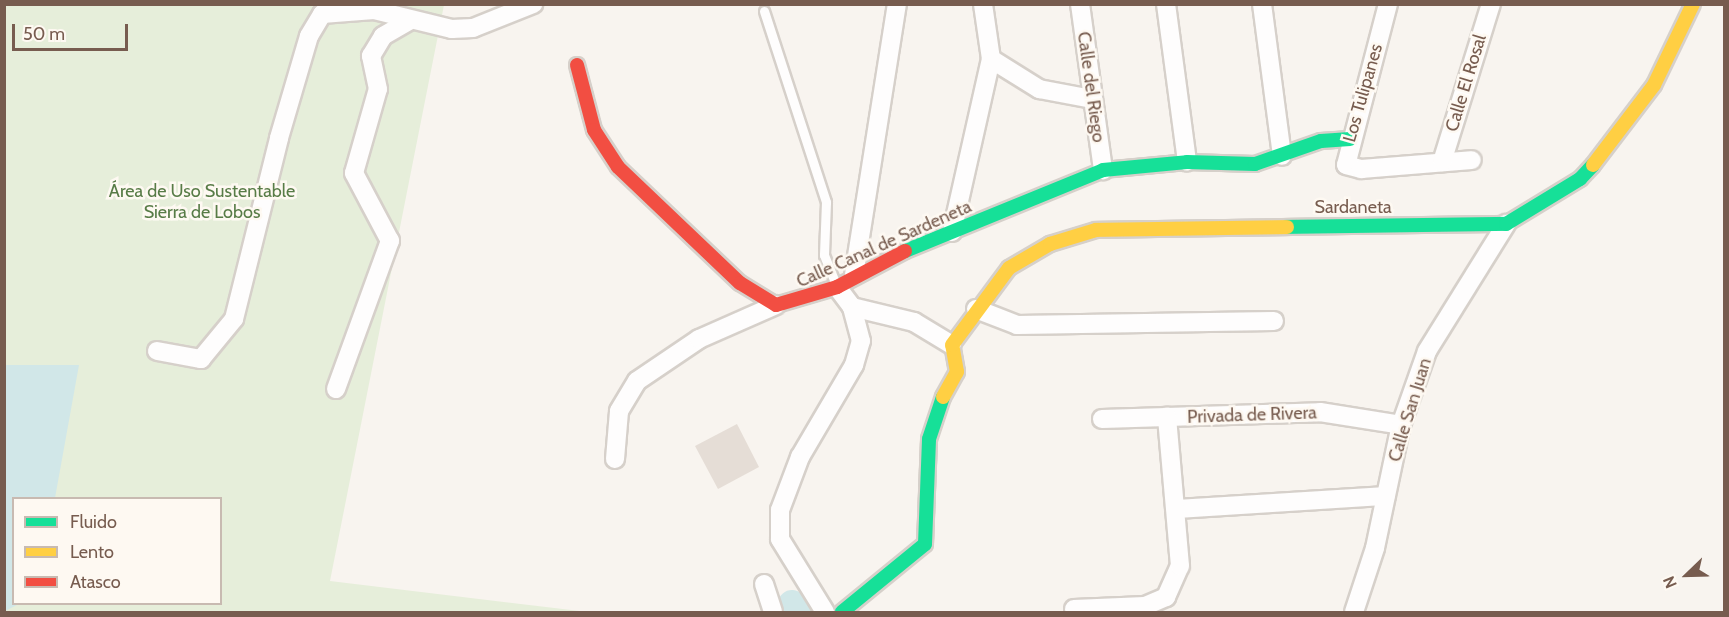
<!DOCTYPE html>
<html>
<head>
<meta charset="utf-8">
<style>
	body { margin:0 }
	#map { position:relative; width:1729px; height:617px; overflow:hidden; background:#f8f4ef; font-family:Cabin,sans-serif }
	div>[style] { position:absolute }
	[style*='--x'] { left:calc(var(--x)*1px); top:calc(var(--y)*1px); width:calc(var(--w)*1px); rotate:calc(var(--a)*1deg) }
	.green>* { inset:0; background:#e6eeda }
	.water>* { inset:0; background:#d1e7e8 }
	.river>* { height:28px; margin:-14px; padding:0 14px; transform-origin:14px; border-radius:14px; background:#d1e7e8 }
	.building>* { inset:0; background:#e5ddd6 }
	.roads { filter:drop-shadow(2px 0 #d6d0ca) drop-shadow(-2px 0 #d6d0ca) drop-shadow(0 2px #d6d0ca) drop-shadow(0 -2px #d6d0ca) }
	.lane>* { height:9px; margin:-4.5px; padding:0 4.5px; transform-origin:4.5px; border-radius:4.5px; background:#fefdfd }
	.street>* { height:18px; margin:-9px; padding:0 9px; transform-origin:9px; border-radius:9px; background:#fefdfd }
	.fast>* { height:14px; margin:-7px; padding:0 7px; transform-origin:7px; border-radius:7px; background:#16e098 }
	.slow>* { height:14px; margin:-7px; padding:0 7px; transform-origin:7px; border-radius:7px; background:#ffcf43 }
	.jam>* { height:14px; margin:-7px; padding:0 7px; transform-origin:7px; border-radius:7px; background:#f24e42 }
	span { translate:-50% -50%; white-space:nowrap; text-align:center; line-height:1.15; -webkit-text-stroke:5px #fef9f2; paint-order:stroke }
	.street-label { font-size:18px; color:#775c4f }
	.park-label { font-size:18px; color:#587c47 }
	.frame { position:absolute; inset:0; border:6px solid #775c4f; pointer-events:none }
	.legend { position:absolute; left:12px; top:497px; width:210px; height:108px; box-sizing:border-box; background:#fef9f2; border:2px solid #c8bab1; margin:0; padding:8px 10px; list-style:none; font-size:18px; color:#775c4f }
	.legend li { display:flex; align-items:center; gap:12px; height:30px }
	.legend b { width:30px; border:2px solid #c8bab1 }
	.north { position:absolute; left:1657px; top:545px; width:60px; height:60px; -webkit-text-stroke:4px #fef9f2; paint-order:stroke; rotate:247deg; font-size:16px; font-weight:700; line-height:24px; text-align:center; color:#775c4f }
	.north::after { content:''; display:block; margin:auto; width:21px; height:27px; background:#775c4f; clip-path:polygon(50% 0,100% 100%,50% 72%,0 100%) }
	.scale { position:absolute; left:12px; top:24px; width:116px; height:27px; box-sizing:border-box; border:3px solid #775c4f; border-top:0; padding-left:8px; font-size:18px; line-height:21px; white-space:nowrap; color:#775c4f; -webkit-text-stroke:4px #fef9f2; paint-order:stroke }
</style>
</head>
<body>
<div id="map">
	<div class="green">
		<i style="clip-path:polygon(evenodd,4px 5px,444px 5px,330px 581px,588px 612px,5px 612px,4px 5px,14px 498px,220px 498px,220px 604px,14px 604px,14px 498px)"></i>
	</div>
	<div class="water">
		<i style="clip-path:polygon(5px 365px,79px 365px,55px 498px,14px 498px,14px 604px,19px 604px,5px 611px)"></i>
	</div>
	<div class="river">
		<i style="--x:792;--y:604;--w:11;--a:49"></i>
	</div>
	<div class="building">
		<i style="clip-path:polygon(737px 424px,759px 467px,718px 489px,695px 446px)"></i>
	</div>
	<div class="roads">
		<div class="lane">
			<i style="--x:764;--y:11;--w:201;--a:72"></i>
			<i style="--x:826;--y:202;--w:53;--a:92.2"></i>
			<i style="--x:824;--y:255;--w:35;--a:68"></i>
		</div>
		<div class="street">
			<i style="--x:1080;--y:4;--w:168;--a:82.1"></i>
			<i style="--x:1166;--y:4;--w:159;--a:82.4"></i>
			<i style="--x:1262;--y:4;--w:153;--a:82.5"></i>
			<i style="--x:1388;--y:4;--w:166;--a:104.6"></i>
			<i style="--x:1346;--y:165;--w:16;--a:15"></i>
			<i style="--x:1361;--y:169;--w:111;--a:-4.6"></i>
			<i style="--x:991;--y:59;--w:57;--a:32"></i>
			<i style="--x:1039;--y:89;--w:54;--a:10.7"></i>
			<i style="--x:1442;--y:162;--w:165;--a:-72.8"></i>
			<i style="--x:952;--y:232;--w:177;--a:-77.3"></i>
			<i style="--x:991;--y:59;--w:56;--a:-98.3"></i>
			<i style="--x:854;--y:275;--w:274;--a:-81"></i>
			<i style="--x:837;--y:287;--w:25;--a:53"></i>
			<i style="--x:852;--y:307;--w:64;--a:13.6"></i>
			<i style="--x:914;--y:322;--w:44;--a:31.2"></i>
			<i style="--x:976;--y:309;--w:44;--a:21.3"></i>
			<i style="--x:1017;--y:325;--w:257;--a:-0.9"></i>
			<i style="--x:157;--y:351;--w:45;--a:10.3"></i>
			<i style="--x:201;--y:359;--w:52;--a:-50.5"></i>
			<i style="--x:234;--y:319;--w:187;--a:-76"></i>
			<i style="--x:279;--y:138;--w:106;--a:-73.6"></i>
			<i style="--x:309;--y:36;--w:26;--a:-59"></i>
			<i style="--x:322;--y:14;--w:52;--a:-4.4"></i>
			<i style="--x:374;--y:10;--w:80;--a:13.7"></i>
			<i style="--x:452;--y:29;--w:21;--a:-3"></i>
			<i style="--x:473;--y:28;--w:65;--a:-21.8"></i>
			<i style="--x:336;--y:389;--w:158;--a:-70"></i>
			<i style="--x:390;--y:241;--w:77;--a:-117.9"></i>
			<i style="--x:354;--y:173;--w:87;--a:-74.1"></i>
			<i style="--x:378;--y:89;--w:34;--a:-102"></i>
			<i style="--x:371;--y:56;--w:23;--a:-59"></i>
			<i style="--x:383;--y:36;--w:30;--a:-30"></i>
			<i style="--x:1102;--y:419;--w:218;--a:-1.8"></i>
			<i style="--x:1320;--y:412;--w:82;--a:9.1"></i>
			<i style="--x:615;--y:459;--w:48;--a:-85.2"></i>
			<i style="--x:619;--y:411;--w:35;--a:-59"></i>
			<i style="--x:637;--y:381;--w:75;--a:-34.1"></i>
			<i style="--x:699;--y:339;--w:84;--a:-23.8"></i>
			<i style="--x:1178;--y:509;--w:208;--a:-3.6"></i>
			<i style="--x:764;--y:584;--w:29;--a:72"></i>
			<i style="--x:1074;--y:609;--w:71;--a:-2.4"></i>
			<i style="--x:1145;--y:606;--w:23;--a:-23"></i>
			<i style="--x:1166;--y:597;--w:34;--a:-66"></i>
			<i style="--x:1180;--y:566;--w:150;--a:-95"></i>
			<i style="--x:825;--y:612;--w:86;--a:-121.7"></i>
			<i style="--x:780;--y:539;--w:29;--a:-90"></i>
			<i style="--x:780;--y:510;--w:57;--a:-69.3"></i>
			<i style="--x:800;--y:457;--w:107;--a:-59.6"></i>
			<i style="--x:854;--y:365;--w:25;--a:-74"></i>
			<i style="--x:861;--y:341;--w:35;--a:-105"></i>
			<i style="--x:1354;--y:612;--w:67;--a:-71.8"></i>
			<i style="--x:1375;--y:548;--w:126;--a:-78.1"></i>
			<i style="--x:1401;--y:425;--w:78;--a:-70.6"></i>
			<i style="--x:1427;--y:351;--w:150;--a:-58.1"></i>
		</div>
		<div class="fast">
			<i style="--x:1287;--y:227;--w:219;--a:-0.8"></i>
			<i style="--x:1506;--y:224;--w:87;--a:-31.3"></i>
			<i style="--x:1580;--y:179;--w:19;--a:-47"></i>
			<i style="--x:905;--y:251;--w:214;--a:-22.2"></i>
			<i style="--x:1103;--y:170;--w:84;--a:-5.4"></i>
			<i style="--x:1187;--y:162;--w:68;--a:1.7"></i>
			<i style="--x:1255;--y:164;--w:70;--a:-19.2"></i>
			<i style="--x:1321;--y:141;--w:29;--a:-4"></i>
			<i style="--x:842;--y:612;--w:107;--a:-39.3"></i>
			<i style="--x:925;--y:544;--w:105;--a:-87.8"></i>
			<i style="--x:929;--y:439;--w:44;--a:-71.6"></i>
		</div>
		<div class="slow">
			<i style="--x:1593;--y:165;--w:101;--a:-52.7"></i>
			<i style="--x:1654;--y:85;--w:90;--a:-64.3"></i>
			<i style="--x:943;--y:397;--w:29;--a:-61"></i>
			<i style="--x:957;--y:372;--w:27;--a:-100"></i>
			<i style="--x:952;--y:345;--w:96;--a:-53.5"></i>
			<i style="--x:1009;--y:268;--w:48;--a:-30.3"></i>
			<i style="--x:1050;--y:244;--w:48;--a:-16.9"></i>
			<i style="--x:1096;--y:230;--w:191;--a:-0.9"></i>
		</div>
		<div class="jam">
			<i style="--x:577;--y:65;--w:67;--a:75.3"></i>
			<i style="--x:594;--y:130;--w:44;--a:57"></i>
			<i style="--x:618;--y:167;--w:168;--a:43.6"></i>
			<i style="--x:740;--y:283;--w:42;--a:31.4"></i>
			<i style="--x:776;--y:305;--w:64;--a:-16.4"></i>
			<i style="--x:837;--y:287;--w:77;--a:-27.9"></i>
		</div>
	</div>
	<div class="street-label">
		<span style="left:1466px;top:83px;rotate:-73deg">Calle El Rosal</span>
		<span style="left:1091px;top:87px;rotate:82deg">Calle del Riego</span>
		<span style="left:1363px;top:93px;rotate:-74deg">Los Tulipanes</span>
		<span style="left:1353px;top:207px">Sardaneta</span>
		<span style="left:884px;top:244px;rotate:-24deg">Calle Canal de Sardeneta</span>
		<span style="left:1410px;top:410px;rotate:-73deg">Calle San Juan</span>
		<span style="left:1252px;top:415px;rotate:-2deg">Privada de Rivera</span>
	</div>
	<div class="park-label">
		<span style="left:202px;top:202px">Área de Uso Sustentable<br>Sierra de Lobos</span>
	</div>
	<div class="frame"></div>
	<ul class="legend">
	<li><b style="height:8px;background:#16e098"></b>Fluido</li>
	<li><b style="height:8px;background:#ffcf43"></b>Lento</li>
	<li><b style="height:8px;background:#f24e42"></b>Atasco</li>
	</ul>
	<div class="north">N</div>
	<div class="scale">50 m</div>
</div>
</body>
</html>
